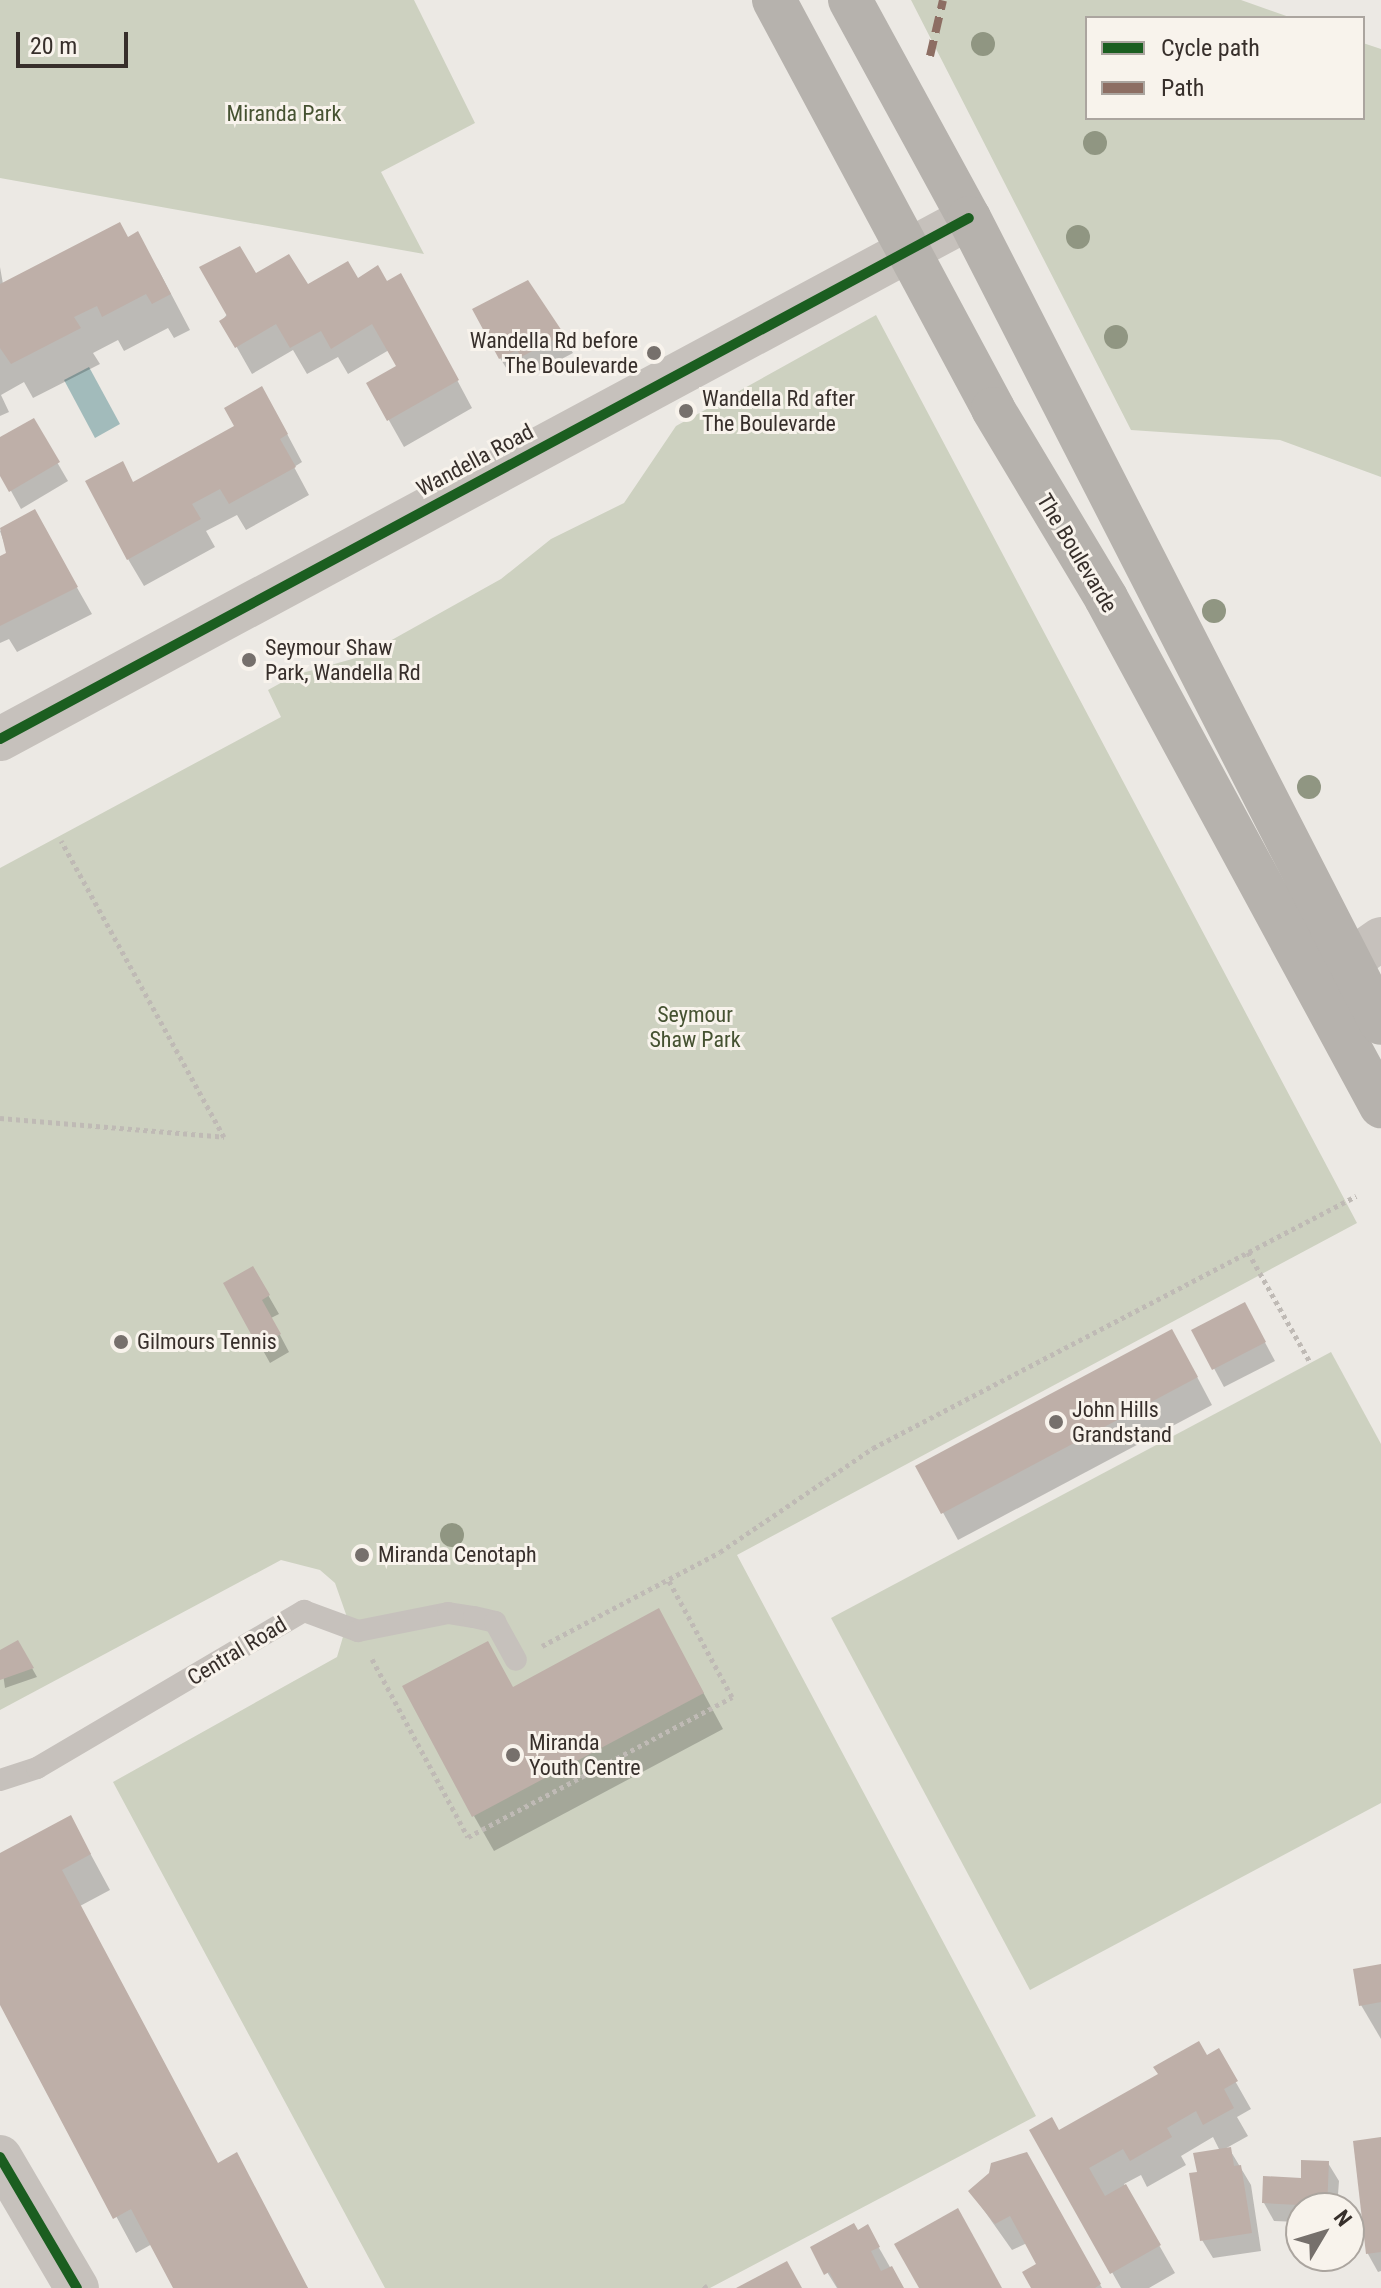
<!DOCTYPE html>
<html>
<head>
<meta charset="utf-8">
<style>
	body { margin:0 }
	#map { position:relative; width:1381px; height:2288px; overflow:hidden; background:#ece9e4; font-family:"Roboto Condensed",sans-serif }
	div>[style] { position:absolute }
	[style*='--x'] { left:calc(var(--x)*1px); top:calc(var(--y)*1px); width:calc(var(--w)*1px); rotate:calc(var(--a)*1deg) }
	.green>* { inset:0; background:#cdd1c0 }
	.water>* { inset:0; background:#a2bbbb }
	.shadow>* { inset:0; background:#0003 }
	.building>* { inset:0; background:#beafa8 }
	.path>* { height:5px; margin-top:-2.5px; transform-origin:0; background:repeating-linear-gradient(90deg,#bfbab5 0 4px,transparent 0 8px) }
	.service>* { height:22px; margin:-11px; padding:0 11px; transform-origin:11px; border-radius:11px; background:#c6c1bc }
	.minor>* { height:44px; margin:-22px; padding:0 22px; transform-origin:22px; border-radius:22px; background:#c6c1bc }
	.tertiary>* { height:44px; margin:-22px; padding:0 22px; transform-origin:22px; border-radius:22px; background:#c6c1bc }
	.secondary>* { height:44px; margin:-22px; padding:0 22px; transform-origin:22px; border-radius:22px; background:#b6b2ad }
	.quiet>* { height:8px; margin-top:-4px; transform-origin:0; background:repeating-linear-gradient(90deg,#8d6e63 0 16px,transparent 0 24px) }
	.cycleway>* { height:10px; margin:-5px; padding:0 5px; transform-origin:5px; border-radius:5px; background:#1b5e20 }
	.trees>* { width:24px; height:24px; margin:-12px; border-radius:50%; background:#909682 }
	.dots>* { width:22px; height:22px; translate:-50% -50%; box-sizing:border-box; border:4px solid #f8f3ec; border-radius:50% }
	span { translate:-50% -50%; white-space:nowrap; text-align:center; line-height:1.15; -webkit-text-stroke:6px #f8f3ec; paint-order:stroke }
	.park-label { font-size:22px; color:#455231 }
	.poi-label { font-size:22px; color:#372f2b }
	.right { translate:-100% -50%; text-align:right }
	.left { translate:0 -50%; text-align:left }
	.street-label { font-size:22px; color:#372f2b }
	.legend { position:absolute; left:1085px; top:16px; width:280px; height:104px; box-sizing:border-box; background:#f8f3ec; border:2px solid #aba59f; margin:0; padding:10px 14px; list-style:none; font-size:24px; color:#372f2b }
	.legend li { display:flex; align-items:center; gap:16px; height:40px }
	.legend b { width:40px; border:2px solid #aba59f }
	.north { position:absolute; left:1285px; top:2192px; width:80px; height:80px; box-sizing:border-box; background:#f8f3ec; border:2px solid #aba59f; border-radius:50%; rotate:52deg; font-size:22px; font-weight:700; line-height:32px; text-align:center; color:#372f2b }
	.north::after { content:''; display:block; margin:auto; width:28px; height:36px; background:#76706c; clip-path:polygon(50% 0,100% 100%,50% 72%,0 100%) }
	.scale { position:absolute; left:16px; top:32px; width:112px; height:36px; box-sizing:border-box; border:4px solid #372f2b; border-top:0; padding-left:10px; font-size:24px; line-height:28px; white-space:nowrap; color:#372f2b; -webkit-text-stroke:6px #f8f3ec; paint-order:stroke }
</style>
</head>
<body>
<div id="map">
	<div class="green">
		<i style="clip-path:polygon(0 0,414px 0,475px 123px,381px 172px,424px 254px,0 178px)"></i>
		<i style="clip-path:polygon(911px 0,1241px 0,1292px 18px,1087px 18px,1087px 118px,1363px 118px,1363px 43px,1381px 49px,1381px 477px,1280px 440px,1131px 430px)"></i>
		<i style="clip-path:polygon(876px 315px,1357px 1223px,737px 1555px,1036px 2116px,710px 2288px,385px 2288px,113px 1782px,337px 1657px,348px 1620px,335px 1583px,320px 1570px,281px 1560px,0 1710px,0 868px,281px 717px,268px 690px,295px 675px,363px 656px,501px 579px,551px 539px,624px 503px,676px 426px)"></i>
		<i style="clip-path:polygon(1331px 1352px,1381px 1444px,1381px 1803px,1030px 1990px,831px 1618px)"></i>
	</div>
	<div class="water">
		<i style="clip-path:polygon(89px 367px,120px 424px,95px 438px,64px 380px)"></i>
	</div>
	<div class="shadow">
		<i style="clip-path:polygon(128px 239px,158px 269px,190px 330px,174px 338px,168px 328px,124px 351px,118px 340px,93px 353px,100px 364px,33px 398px,24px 382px,1px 395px,9px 412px,0 416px,0 267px,3px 284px)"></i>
		<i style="clip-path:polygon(255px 276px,307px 287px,357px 280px,387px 284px,416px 303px,472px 408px,404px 447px,368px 383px,399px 367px,389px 350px,348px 374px,338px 357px,307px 374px,293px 350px,252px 374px,222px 321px)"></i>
		<i style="clip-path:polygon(527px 283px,573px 353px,533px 374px,529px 367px,511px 376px,500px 358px)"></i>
		<i style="clip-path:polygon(277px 415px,302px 462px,294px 467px,309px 495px,246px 530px,237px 515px,206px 531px,215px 547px,144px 586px,128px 559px,134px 484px)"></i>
		<i style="clip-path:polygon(33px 421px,68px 481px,21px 509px,0 471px,0 440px)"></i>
		<i style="clip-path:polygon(34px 512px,92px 614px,17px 652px,9px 639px,0 643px,0 558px,8px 554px,0 531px)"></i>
		<i style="clip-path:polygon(253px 1269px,279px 1314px,271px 1318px,289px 1352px,270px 1363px,226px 1284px)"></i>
		<i style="clip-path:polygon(1254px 1322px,1275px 1361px,1224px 1387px,1194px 1331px)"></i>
		<i style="clip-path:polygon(1187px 1358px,1212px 1405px,958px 1540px,918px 1467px)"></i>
		<i style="clip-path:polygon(18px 1643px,37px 1677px,5px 1688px,0 1652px)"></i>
		<i style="clip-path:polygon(678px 1646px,723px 1729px,494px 1851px,474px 1816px,513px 1689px)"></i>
		<i style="clip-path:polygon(90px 1853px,110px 1890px,80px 1906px,218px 2165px,308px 2288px,175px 2288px,152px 2244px,136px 2253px,0 2001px,0 1855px)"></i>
		<i style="clip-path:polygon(1381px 1966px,1381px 2039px,1361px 2005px)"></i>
		<i style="clip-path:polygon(1218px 2051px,1251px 2109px,1237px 2117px,1248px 2136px,1221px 2151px,1230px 2150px,1251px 2185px,1261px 2251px,1213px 2258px,1202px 2240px,1199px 2174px,1220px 2151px,1213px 2137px,1181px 2156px,1186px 2165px,1147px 2187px,1141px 2175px,1124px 2184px,1175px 2273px,1149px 2288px,1121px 2288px,1032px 2131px,1059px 2132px)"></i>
		<i style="clip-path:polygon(1381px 2139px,1381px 2271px,1378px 2272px,1368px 2254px,1356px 2143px)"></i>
		<i style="clip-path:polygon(1026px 2154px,1102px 2288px,1033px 2288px,1039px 2265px,1027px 2243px,1012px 2250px,971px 2192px)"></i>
		<i style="clip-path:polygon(1328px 2163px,1339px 2181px,1337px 2208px,1301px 2208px,1301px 2251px,1299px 2222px,1274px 2221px,1264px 2203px)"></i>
		<i style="clip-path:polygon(867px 2227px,902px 2288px,837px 2288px,812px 2248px)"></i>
		<i style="clip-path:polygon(1304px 2256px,1335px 2256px,1334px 2265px,1309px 2264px)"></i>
	</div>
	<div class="building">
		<i style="clip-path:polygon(120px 222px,128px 237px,138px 231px,171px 294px,152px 304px,146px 294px,102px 317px,97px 306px,74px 317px,81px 328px,11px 364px,0 348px,0 284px)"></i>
		<i style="clip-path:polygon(240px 246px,256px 273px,289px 254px,308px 284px,348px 261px,358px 278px,378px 265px,387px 281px,401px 273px,459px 380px,387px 421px,366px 383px,396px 366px,372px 324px,331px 349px,321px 331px,290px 348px,276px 324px,235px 348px,219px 321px,227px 316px,199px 267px)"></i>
		<i style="clip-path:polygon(528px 280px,564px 334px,521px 357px,517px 350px,499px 359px,472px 309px)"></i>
		<i style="clip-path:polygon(262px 386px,288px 434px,280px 439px,296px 467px,229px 504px,220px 489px,192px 504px,201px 519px,127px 560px,85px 481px,123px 461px,133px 482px,234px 426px,224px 408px)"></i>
		<i style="clip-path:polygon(34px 418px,60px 462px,9px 492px,0 476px,0 437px)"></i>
		<i style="clip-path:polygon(35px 509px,78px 587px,0 626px,0 556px,6px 553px,0 528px)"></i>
		<i style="clip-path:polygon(253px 1266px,270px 1295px,262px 1300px,281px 1334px,258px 1347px,223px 1283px)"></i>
		<i style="clip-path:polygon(1245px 1302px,1266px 1342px,1212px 1370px,1191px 1330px)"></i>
		<i style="clip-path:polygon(1172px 1329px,1198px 1377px,941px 1514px,915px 1466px)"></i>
		<i style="clip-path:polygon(659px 1608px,704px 1693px,472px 1817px,402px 1686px,488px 1641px,513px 1687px)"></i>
		<i style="clip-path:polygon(18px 1640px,34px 1668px,0 1680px,0 1650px)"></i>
		<i style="clip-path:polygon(71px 1815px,91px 1854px,62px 1870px,218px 2163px,237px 2152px,308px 2288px,173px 2288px,131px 2209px,113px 2219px,0 2005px,0 1853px)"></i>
		<i style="clip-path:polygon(1381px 1964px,1381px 2002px,1359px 2006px,1353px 1969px)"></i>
		<i style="clip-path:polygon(1199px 2041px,1207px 2055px,1219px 2048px,1238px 2081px,1224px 2089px,1234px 2108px,1203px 2125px,1196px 2111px,1167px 2128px,1172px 2137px,1130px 2161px,1123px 2149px,1089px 2168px,1105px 2196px,1126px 2184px,1161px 2245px,1110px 2274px,1029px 2130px,1052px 2117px,1059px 2130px,1158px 2074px,1153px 2067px)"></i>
		<i style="clip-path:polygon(1381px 2137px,1381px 2252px,1366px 2254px,1353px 2141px)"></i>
		<i style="clip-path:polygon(1231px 2147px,1234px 2166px,1241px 2165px,1252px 2233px,1200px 2241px,1189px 2173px,1197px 2172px,1193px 2153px)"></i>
		<i style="clip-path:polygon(1027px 2152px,1101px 2284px,1095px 2288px,1031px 2288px,1022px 2272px,1036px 2264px,1010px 2216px,995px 2224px,968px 2191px,989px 2173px,991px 2163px)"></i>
		<i style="clip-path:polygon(1301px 2160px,1329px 2161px,1327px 2208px,1301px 2208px,1301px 2246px,1296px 2246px,1298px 2205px,1262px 2203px,1263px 2176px,1301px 2178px)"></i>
		<i style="clip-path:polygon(958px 2208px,1002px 2288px,919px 2288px,894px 2244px)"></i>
		<i style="clip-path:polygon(854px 2223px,858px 2230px,868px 2224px,880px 2247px,871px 2251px,881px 2271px,892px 2266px,904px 2288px,838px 2288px,829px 2272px,824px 2275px,810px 2247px)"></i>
		<i style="clip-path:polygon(787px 2261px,802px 2288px,736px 2288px)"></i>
	</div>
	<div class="path">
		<i style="--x:0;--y:1118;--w:225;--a:4.8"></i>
		<i style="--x:224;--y:1137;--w:338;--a:-118.8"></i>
		<i style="--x:1248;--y:1252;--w:126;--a:60.6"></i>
		<i style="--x:542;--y:1646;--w:201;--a:-27.8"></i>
		<i style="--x:720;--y:1552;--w:185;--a:-34.2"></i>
		<i style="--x:873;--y:1448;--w:545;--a:-27.55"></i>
		<i style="--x:372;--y:1659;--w:202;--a:61.7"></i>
		<i style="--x:468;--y:1837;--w:299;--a:-27.9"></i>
		<i style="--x:732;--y:1697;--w:134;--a:-118.5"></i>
		<i style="--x:704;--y:2285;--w:4;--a:56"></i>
	</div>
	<div class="service">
		<i style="--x:0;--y:1780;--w:39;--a:-18"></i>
		<i style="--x:37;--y:1768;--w:310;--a:-30.5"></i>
		<i style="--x:304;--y:1611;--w:58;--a:20.3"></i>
		<i style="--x:358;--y:1631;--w:92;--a:-11.3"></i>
		<i style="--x:448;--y:1613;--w:26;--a:9"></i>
		<i style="--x:474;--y:1617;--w:22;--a:13"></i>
		<i style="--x:495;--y:1622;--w:43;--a:61.1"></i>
	</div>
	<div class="minor">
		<i style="--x:1348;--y:962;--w:40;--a:-34.9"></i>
		<i style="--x:0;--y:2157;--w:152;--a:59.6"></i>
	</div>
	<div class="tertiary">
		<i style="--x:0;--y:739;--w:1100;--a:-28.27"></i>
	</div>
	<div class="secondary">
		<i style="--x:774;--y:0;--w:464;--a:61.8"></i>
		<i style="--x:993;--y:409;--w:220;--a:59.1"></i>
		<i style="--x:1106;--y:598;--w:578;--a:61.57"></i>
		<i style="--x:850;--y:0;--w:248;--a:61.4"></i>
		<i style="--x:969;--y:218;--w:904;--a:62.9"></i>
	</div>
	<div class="quiet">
		<i style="--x:930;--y:56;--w:57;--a:-76.9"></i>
	</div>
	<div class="cycleway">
		<i style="--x:0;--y:739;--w:1100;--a:-28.27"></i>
		<i style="--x:0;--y:2157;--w:152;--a:59.6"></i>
	</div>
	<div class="trees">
		<i style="left:983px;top:44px"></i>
		<i style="left:1095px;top:143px"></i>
		<i style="left:1078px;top:237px"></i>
		<i style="left:1116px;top:337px"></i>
		<i style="left:1214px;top:611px"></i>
		<i style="left:1309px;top:787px"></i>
		<i style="left:452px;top:1535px"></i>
	</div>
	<div class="dots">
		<i style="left:654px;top:353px;background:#76706c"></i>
		<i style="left:686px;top:411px;background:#76706c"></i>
		<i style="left:249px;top:660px;background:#76706c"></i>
		<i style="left:121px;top:1342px;background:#76706c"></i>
		<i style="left:1056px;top:1422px;background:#76706c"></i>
		<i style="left:362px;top:1555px;background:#76706c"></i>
		<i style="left:513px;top:1755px;background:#76706c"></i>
	</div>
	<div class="park-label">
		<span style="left:284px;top:114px">Miranda Park</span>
		<span style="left:695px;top:1027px">Seymour<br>Shaw Park</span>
	</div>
	<div class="poi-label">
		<span class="right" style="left:638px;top:353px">Wandella Rd before<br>The Boulevarde</span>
		<span class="left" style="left:702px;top:411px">Wandella Rd after<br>The Boulevarde</span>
		<span class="left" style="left:265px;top:660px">Seymour Shaw<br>Park, Wandella Rd</span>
		<span class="left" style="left:137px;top:1342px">Gilmours Tennis</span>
		<span class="left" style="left:1072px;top:1422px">John Hills<br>Grandstand</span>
		<span class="left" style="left:378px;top:1555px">Miranda Cenotaph</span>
		<span class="left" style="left:529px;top:1755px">Miranda<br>Youth Centre</span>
	</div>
	<div class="street-label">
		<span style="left:475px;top:460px;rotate:-28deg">Wandella Road</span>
		<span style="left:1077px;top:553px;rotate:59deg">The Boulevarde</span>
		<span style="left:237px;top:1651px;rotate:-31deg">Central Road</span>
	</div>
	<ul class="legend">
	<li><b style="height:10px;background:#1b5e20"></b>Cycle path</li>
	<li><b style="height:10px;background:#8d6e63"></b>Path</li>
	</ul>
	<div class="north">N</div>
	<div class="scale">20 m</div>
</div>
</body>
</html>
